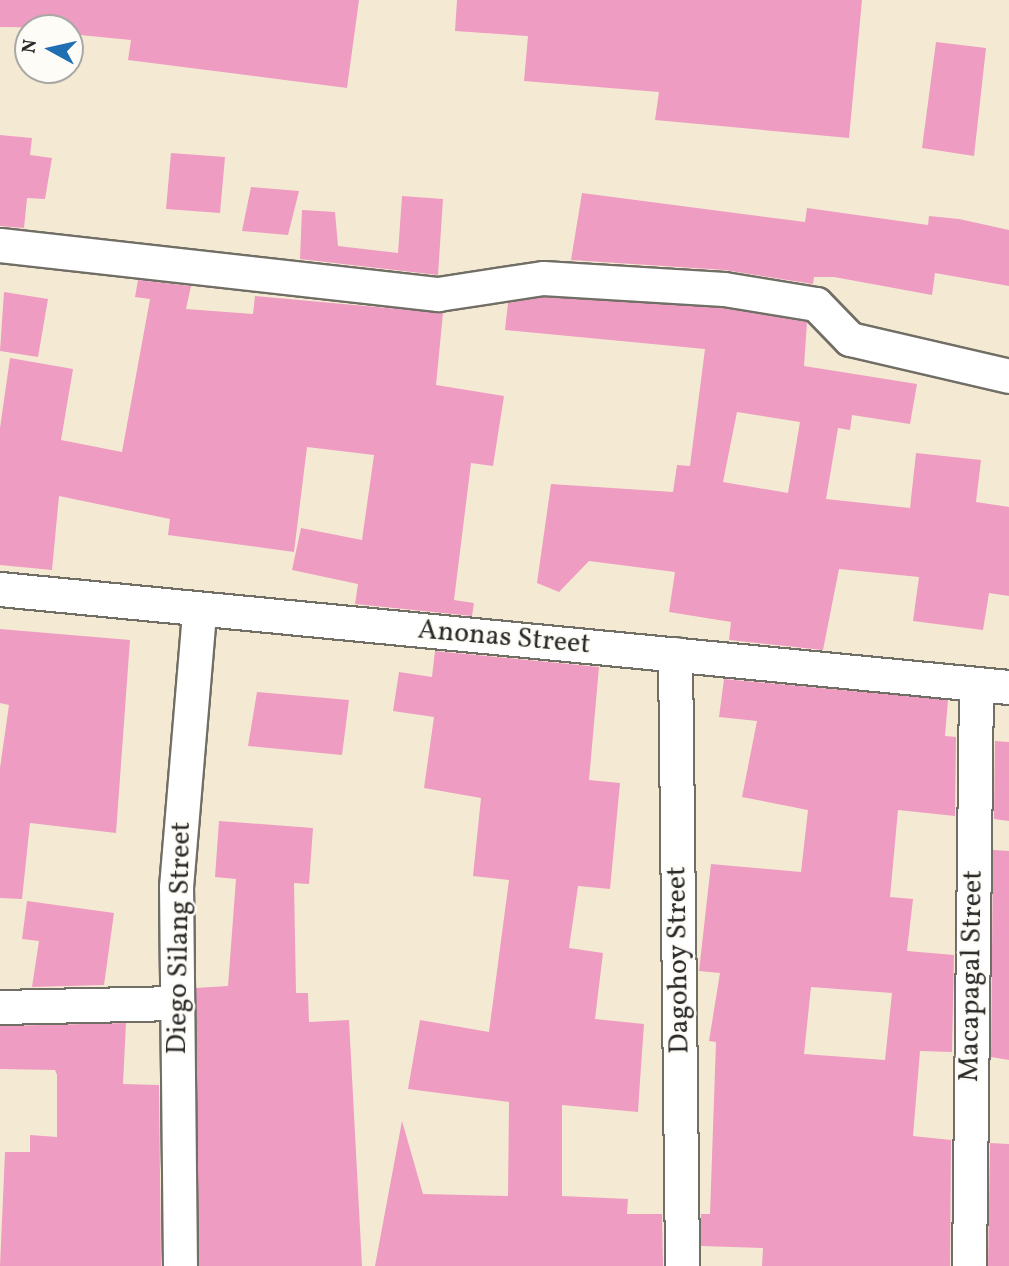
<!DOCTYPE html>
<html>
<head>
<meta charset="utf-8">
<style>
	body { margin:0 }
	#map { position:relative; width:1009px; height:1266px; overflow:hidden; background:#f4ead4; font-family:Vollkorn,serif }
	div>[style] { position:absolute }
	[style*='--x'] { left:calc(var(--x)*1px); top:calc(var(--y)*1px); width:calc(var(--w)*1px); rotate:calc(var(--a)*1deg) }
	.building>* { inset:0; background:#ee9cc1 }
	.roads { filter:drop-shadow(2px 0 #716e66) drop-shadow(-2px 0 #716e66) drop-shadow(0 2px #716e66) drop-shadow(0 -2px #716e66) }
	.minor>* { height:33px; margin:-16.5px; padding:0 16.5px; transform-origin:16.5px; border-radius:16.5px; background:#fff }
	span { translate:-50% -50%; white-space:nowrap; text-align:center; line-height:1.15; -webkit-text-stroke:5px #fdfcf7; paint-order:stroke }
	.street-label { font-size:28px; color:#2b2b2b }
	.north { position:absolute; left:14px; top:14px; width:70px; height:70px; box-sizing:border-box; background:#fdfcf7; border:2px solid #a9a8a5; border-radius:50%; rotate:278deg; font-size:19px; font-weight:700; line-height:28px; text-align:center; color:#2b2b2b }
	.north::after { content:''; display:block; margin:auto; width:24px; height:32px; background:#1f6fb2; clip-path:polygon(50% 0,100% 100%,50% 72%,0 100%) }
</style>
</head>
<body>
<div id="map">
	<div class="building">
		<i style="clip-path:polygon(0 0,359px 0,347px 88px,128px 60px,131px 40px,70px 34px,70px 28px,0 27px)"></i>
		<i style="clip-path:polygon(457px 0,862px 0,849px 138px,655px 120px,659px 92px,524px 81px,528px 36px,455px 31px)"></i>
		<i style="clip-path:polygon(936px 42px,986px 48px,974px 156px,922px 148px)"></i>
		<i style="clip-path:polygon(0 135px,32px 138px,30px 155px,52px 158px,45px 199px,27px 198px,24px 228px,0 226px)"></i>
		<i style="clip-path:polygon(171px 153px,225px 157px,220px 213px,166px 209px)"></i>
		<i style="clip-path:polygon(251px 187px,299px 191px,288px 235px,242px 231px)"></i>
		<i style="clip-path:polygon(582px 193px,805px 222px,807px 208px,928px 225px,929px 216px,959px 219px,1009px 230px,1009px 286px,935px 273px,932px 295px,834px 277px,814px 277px,813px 284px,725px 270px,571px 260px)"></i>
		<i style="clip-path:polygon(402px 196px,443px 199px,438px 275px,300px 259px,302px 210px,335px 212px,338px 246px,398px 253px)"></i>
		<i style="clip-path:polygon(138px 280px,191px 286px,186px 309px,253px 314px,255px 296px,443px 313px,436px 385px,504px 396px,493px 466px,471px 463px,454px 600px,474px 603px,472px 616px,355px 604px,358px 584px,292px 570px,301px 528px,362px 540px,374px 455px,307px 447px,294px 552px,168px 535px,170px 519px,59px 496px,52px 570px,0 565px,0 428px,10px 358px,73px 369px,61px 440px,122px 452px,150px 299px,135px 297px)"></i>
		<i style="clip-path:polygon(4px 292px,48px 299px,38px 357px,0 351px)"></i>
		<i style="clip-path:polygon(evenodd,544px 297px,722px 308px,807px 322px,804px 366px,917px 384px,910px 424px,852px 415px,850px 430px,838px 428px,826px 499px,910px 508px,916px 453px,981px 460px,976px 502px,1009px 507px,1009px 596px,989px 593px,983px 630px,913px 621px,919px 577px,839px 569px,823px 650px,729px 640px,731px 622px,669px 612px,675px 572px,589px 561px,559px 592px,537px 583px,551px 484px,673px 492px,677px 465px,690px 466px,705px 349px,505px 330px,508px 303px,544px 297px,737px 412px,800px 422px,788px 493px,723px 482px,737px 412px)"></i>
		<i style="clip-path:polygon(0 629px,130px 640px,116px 833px,30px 823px,22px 899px,0 898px,0 768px,9px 705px,0 703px)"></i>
		<i style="clip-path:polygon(435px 651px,599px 667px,589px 780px,620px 783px,610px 889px,578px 886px,569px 948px,603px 953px,595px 1019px,644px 1024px,640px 1081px,638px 1112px,562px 1105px,562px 1196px,628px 1199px,627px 1214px,662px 1214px,663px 1266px,375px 1266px,402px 1121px,423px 1194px,508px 1196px,509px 1102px,408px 1089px,420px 1020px,489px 1032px,509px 880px,473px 876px,481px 798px,424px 788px,434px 717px,393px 711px,399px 672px,432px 677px)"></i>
		<i style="clip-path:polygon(evenodd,724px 679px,948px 700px,945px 736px,956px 737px,955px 816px,898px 810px,890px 897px,913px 899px,907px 951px,954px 955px,952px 1052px,920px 1051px,913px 1136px,951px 1140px,950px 1266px,762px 1266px,763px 1248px,701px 1246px,701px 1214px,710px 1214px,716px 1042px,709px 1041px,720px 973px,699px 971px,711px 864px,801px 872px,808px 810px,742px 797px,757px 721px,719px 717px,724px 679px,811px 987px,892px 993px,885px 1060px,804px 1054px,811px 987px)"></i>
		<i style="clip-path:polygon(257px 692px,349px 700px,342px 755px,248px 746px)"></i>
		<i style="clip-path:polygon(995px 741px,1009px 742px,1009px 821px,994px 819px)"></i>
		<i style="clip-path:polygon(219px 821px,313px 828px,309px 884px,294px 883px,296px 993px,308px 993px,309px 1022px,349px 1020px,362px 1266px,199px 1266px,196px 988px,228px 986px,236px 879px,215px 877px)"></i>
		<i style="clip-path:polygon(993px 850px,1009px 851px,1009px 1060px,991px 1057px)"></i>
		<i style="clip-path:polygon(27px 901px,114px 913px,104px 985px,32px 987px,39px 941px,22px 939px)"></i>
		<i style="clip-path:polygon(126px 1023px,123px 1084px,159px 1085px,161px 1266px,0 1266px,5px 1152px,30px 1152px,30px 1135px,57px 1137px,57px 1075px,55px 1070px,0 1069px,0 1026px)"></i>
		<i style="clip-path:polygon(990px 1143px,1009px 1144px,1009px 1266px,988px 1266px)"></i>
	</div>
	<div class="roads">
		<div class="minor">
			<i style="--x:0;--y:245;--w:441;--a:6.4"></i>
			<i style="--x:438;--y:294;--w:106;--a:-8.7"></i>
			<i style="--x:543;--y:278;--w:181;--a:3.5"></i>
			<i style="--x:724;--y:289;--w:93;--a:9.3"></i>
			<i style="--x:816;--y:304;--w:49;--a:45.8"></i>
			<i style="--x:850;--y:339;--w:163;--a:13.1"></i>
			<i style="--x:0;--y:589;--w:1014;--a:5.55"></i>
			<i style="--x:675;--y:654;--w:612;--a:89.34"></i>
			<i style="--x:0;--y:1007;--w:177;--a:-1.3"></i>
			<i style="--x:180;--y:1266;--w:379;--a:-90.6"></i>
			<i style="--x:176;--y:887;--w:277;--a:-85.2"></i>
			<i style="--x:969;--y:1266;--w:581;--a:-89.31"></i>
		</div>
	</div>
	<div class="street-label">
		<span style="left:504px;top:638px;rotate:5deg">Anonas Street</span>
		<span style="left:180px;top:938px;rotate:-89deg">Diego Silang Street</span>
		<span style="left:679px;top:960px;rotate:-91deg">Dagohoy Street</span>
		<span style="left:972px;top:976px;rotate:-89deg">Macapagal Street</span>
	</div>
	<div class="north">N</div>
</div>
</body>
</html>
